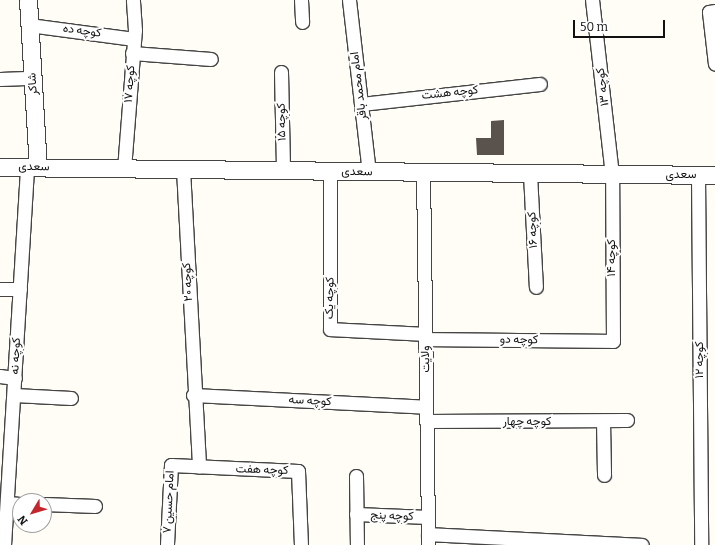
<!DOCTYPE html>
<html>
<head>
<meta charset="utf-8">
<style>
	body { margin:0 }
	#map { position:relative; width:715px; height:545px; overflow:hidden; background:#fffdf5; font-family:Bitter,Vazirmatn,serif }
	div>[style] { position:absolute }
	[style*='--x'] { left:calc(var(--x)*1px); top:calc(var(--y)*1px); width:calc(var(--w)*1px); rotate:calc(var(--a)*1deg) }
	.building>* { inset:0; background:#5a524d }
	.roads { filter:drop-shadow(1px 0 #444) drop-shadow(-1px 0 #444) drop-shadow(0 1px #444) drop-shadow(0 -1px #444) }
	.minor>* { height:13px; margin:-6.5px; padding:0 6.5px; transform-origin:6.5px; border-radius:6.5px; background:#fff }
	.tertiary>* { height:17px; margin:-8.5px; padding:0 8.5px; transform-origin:8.5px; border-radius:8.5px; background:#fff }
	span { translate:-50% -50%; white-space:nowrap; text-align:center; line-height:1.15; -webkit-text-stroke:4px #fff; paint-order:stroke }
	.street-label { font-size:12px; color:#111 }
	.north { position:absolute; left:12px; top:493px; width:40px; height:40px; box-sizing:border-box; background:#fff; border:1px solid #a0a0a0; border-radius:50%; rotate:232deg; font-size:11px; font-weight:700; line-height:16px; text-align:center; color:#111 }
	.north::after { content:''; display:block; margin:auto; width:14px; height:18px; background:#c4262e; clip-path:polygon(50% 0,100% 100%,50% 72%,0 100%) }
	.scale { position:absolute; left:573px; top:20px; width:92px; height:18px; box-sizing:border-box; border:2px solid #111; border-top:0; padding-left:5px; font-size:12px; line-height:14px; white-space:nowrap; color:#111; -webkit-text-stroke:3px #fff; paint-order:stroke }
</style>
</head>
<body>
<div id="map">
	<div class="building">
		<i style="clip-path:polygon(504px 120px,504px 155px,477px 155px,476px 138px,491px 138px,491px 121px)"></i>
	</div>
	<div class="roads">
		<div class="minor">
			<i style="--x:301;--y:0;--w:22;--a:87"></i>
			<i style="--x:349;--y:0;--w:173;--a:83.4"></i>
			<i style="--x:715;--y:11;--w:6;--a:171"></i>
			<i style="--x:709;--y:12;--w:52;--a:83.4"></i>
			<i style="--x:29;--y:25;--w:106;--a:7.6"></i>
			<i style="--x:132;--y:53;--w:79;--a:4.3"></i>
			<i style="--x:281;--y:72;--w:99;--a:88.8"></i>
			<i style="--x:0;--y:79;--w:33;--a:-2"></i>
			<i style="--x:361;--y:104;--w:180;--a:-6.4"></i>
			<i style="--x:124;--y:169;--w:139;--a:-85.5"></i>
			<i style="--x:135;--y:30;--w:30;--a:-94"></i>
			<i style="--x:183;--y:169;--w:298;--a:86.9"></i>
			<i style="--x:330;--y:171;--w:158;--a:90"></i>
			<i style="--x:330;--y:329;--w:95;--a:3"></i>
			<i style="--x:423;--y:172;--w:373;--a:89.2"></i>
			<i style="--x:530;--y:174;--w:113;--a:87"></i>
			<i style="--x:698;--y:175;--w:370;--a:89.5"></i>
			<i style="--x:0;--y:289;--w:20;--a:0"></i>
			<i style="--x:425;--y:339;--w:188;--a:0.6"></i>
			<i style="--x:613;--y:341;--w:166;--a:-90.3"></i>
			<i style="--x:612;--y:175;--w:176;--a:-96.5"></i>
			<i style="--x:0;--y:376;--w:15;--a:8"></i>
			<i style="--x:14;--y:395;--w:57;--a:3"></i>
			<i style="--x:193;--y:395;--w:233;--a:2.9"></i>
			<i style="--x:426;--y:421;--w:201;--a:-0.3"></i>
			<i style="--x:603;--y:421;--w:54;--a:88.9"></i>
			<i style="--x:356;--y:476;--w:69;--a:89.2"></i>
			<i style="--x:7;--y:503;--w:13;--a:4"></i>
			<i style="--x:44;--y:504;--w:51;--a:2.2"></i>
			<i style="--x:356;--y:514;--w:72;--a:2.4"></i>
			<i style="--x:428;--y:534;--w:214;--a:2.9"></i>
			<i style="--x:167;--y:544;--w:79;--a:-87.1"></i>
			<i style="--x:171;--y:465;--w:127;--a:2.7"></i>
			<i style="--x:298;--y:471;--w:74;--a:87.7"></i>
			<i style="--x:4;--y:545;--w:379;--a:-86.5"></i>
		</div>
		<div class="tertiary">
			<i style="--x:28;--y:0;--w:167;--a:86.6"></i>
			<i style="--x:0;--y:167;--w:715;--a:0.64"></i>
		</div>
	</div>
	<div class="street-label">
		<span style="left:82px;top:31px;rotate:8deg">کوچه ده</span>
		<span style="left:33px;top:84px;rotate:-94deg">شاکر</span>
		<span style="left:130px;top:84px;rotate:-86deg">کوچه ۱۷</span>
		<span style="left:359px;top:86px;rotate:-97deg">امام محمد باقر</span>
		<span style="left:603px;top:87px;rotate:-97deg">کوچه ۱۳</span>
		<span style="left:450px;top:93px;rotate:-6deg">کوچه هشت</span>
		<span style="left:282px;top:122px;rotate:-91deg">کوچه ۱۵</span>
		<span style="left:34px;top:167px;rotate:1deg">سعدی</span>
		<span style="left:357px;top:172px;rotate:1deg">سعدی</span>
		<span style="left:681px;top:175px">سعدی</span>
		<span style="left:533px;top:230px;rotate:-93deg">کوچه ۱۶</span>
		<span style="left:612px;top:258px;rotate:-90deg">کوچه ۱۴</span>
		<span style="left:188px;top:282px;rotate:-93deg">کوچه ۲۰</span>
		<span style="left:330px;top:298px;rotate:-89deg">کوچه یک</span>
		<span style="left:519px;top:340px;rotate:1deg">کوچه دو</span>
		<span style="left:16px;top:356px;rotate:-87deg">کوچه نه</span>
		<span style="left:426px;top:359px;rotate:-91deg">ولایت</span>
		<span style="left:700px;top:360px;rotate:-90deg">کوچه ۱۲</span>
		<span style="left:310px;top:401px;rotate:3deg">کوچه سه</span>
		<span style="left:527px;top:422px">کوچه چهار</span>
		<span style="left:262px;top:470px;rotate:2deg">کوچه هفت</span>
		<span style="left:169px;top:502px;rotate:-87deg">امام حسین ۷</span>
		<span style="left:392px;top:516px;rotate:2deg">کوچه پنج</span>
	</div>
	<div class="north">N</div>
	<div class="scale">50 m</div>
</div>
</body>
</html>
